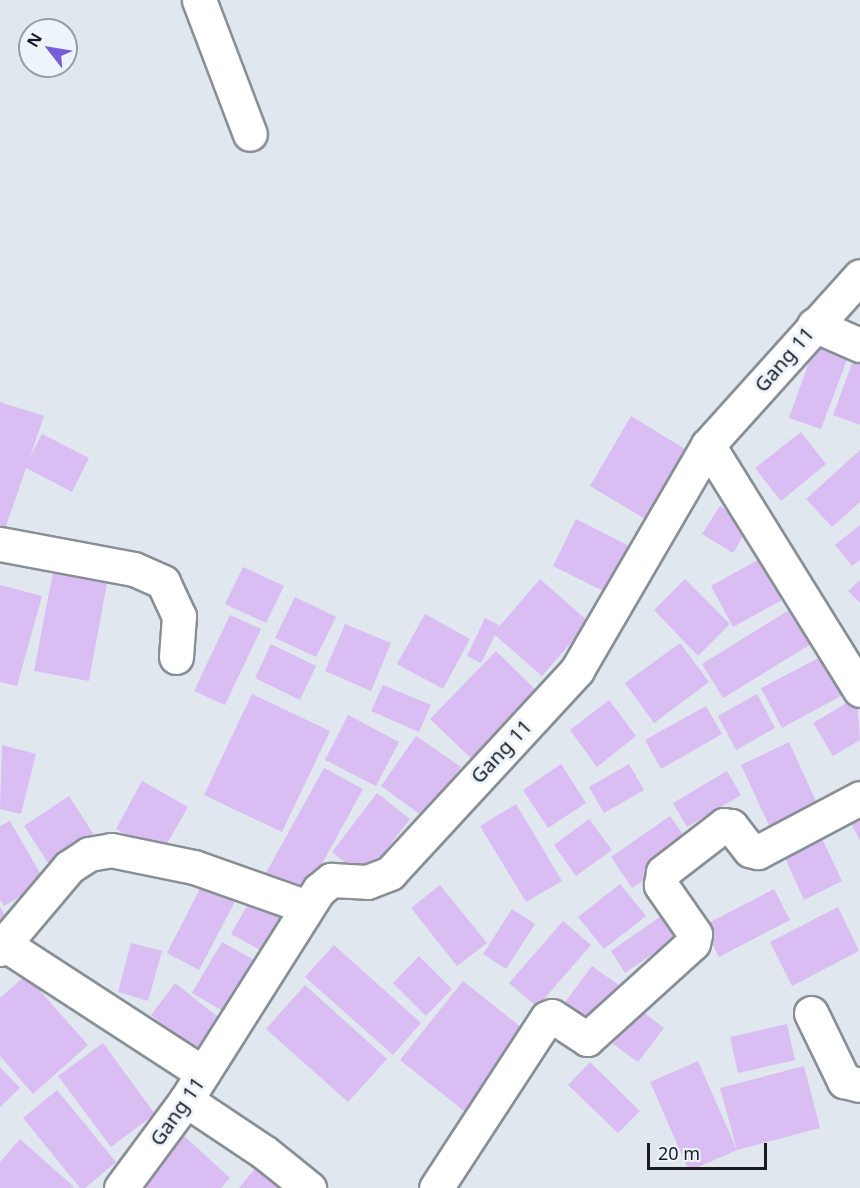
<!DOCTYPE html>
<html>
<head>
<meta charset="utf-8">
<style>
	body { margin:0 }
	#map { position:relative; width:860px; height:1188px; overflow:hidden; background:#e0e7ee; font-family:"Noto Sans",sans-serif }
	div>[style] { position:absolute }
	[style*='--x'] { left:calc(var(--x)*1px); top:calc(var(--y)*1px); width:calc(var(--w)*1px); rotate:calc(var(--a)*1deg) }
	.building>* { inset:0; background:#dabdf2 }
	.roads { filter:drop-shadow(2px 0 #888f95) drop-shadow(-2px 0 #888f95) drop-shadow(0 2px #888f95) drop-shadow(0 -2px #888f95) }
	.minor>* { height:33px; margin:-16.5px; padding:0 16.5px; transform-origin:16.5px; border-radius:16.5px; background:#fff }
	span { translate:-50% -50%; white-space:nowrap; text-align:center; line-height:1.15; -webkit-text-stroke:6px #edf4fb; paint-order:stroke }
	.street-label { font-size:20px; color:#191b1e }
	.north { position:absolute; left:18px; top:18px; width:60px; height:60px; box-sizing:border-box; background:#edf4fb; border:2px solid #989da3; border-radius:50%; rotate:301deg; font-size:16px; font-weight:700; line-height:24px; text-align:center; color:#191b1e }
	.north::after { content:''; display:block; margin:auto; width:21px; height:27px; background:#765ed9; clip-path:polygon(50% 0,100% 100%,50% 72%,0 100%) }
	.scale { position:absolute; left:647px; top:1143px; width:120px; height:27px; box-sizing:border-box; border:3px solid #191b1e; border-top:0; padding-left:8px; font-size:18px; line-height:21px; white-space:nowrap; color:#191b1e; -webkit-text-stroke:4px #edf4fb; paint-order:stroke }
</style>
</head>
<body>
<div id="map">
	<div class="building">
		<i style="clip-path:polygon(819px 334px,852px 346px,821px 429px,789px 418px)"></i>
		<i style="clip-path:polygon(857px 350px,860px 351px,860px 425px,833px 415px)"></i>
		<i style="clip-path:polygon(0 402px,44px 416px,30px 457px,42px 434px,89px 458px,72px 492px,26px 468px,4px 532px,0 530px)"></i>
		<i style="clip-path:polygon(631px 416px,698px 457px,657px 526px,590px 486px)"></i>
		<i style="clip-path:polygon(801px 432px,826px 464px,781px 501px,755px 468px)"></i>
		<i style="clip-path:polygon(860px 450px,860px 502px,832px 527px,806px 499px)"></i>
		<i style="clip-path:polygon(720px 506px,750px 525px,733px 553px,702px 534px)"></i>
		<i style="clip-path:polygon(576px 519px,639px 551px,615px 597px,553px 566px)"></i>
		<i style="clip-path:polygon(860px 525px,860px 560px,852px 566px,835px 545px)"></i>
		<i style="clip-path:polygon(772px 552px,795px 593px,733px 627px,711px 586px)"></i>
		<i style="clip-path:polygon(55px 562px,109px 572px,89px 681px,34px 671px)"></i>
		<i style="clip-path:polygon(243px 567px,284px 586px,266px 623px,225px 604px)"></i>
		<i style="clip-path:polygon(540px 579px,589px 622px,542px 676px,495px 635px,481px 663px,467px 656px,485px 618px,499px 625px,497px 629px)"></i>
		<i style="clip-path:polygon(685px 579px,730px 624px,698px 656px,654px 610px)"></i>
		<i style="clip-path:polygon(860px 580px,860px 603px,848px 591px)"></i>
		<i style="clip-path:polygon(0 585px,42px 596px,17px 686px,0 682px)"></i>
		<i style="clip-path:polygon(295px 597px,336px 617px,316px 657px,275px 638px)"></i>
		<i style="clip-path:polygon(800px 603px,821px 638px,723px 698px,702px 664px)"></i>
		<i style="clip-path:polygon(425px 614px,470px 639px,443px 689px,397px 664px)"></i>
		<i style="clip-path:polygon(230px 615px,261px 629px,225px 705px,194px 691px)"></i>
		<i style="clip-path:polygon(345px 624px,391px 643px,371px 691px,325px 671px)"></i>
		<i style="clip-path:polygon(680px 643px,709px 682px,654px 723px,625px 683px)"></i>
		<i style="clip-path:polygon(271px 644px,316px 666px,300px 700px,255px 678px)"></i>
		<i style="clip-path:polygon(834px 650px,854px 689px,782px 728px,761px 688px)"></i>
		<i style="clip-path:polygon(496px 651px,543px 697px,477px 764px,430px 719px)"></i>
		<i style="clip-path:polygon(383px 685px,431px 705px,419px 732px,371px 711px)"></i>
		<i style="clip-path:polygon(252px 694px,330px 731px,282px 832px,204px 795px)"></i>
		<i style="clip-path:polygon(757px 694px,775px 728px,736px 750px,718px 716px)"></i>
		<i style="clip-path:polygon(857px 697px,860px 740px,833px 756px,813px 723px)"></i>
		<i style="clip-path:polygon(609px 700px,636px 736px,597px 767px,570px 730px)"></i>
		<i style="clip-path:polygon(706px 706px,722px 734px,661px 769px,645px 740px)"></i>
		<i style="clip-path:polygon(348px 715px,399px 742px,376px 786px,325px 760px)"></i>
		<i style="clip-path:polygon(416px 736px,461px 767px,425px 818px,381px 786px)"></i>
		<i style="clip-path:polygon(789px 742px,819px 808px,771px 830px,741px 765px)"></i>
		<i style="clip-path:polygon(2px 745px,36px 754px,21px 814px,0 809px)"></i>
		<i style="clip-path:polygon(561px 764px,586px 803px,548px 828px,523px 790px)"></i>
		<i style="clip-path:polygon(629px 764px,644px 790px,604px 813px,589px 787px)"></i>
		<i style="clip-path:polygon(324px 768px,363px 789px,305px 895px,266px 873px)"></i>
		<i style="clip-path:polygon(727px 771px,741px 795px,687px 827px,673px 803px)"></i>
		<i style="clip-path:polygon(142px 781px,188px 807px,161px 854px,116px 829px)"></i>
		<i style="clip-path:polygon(377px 793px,410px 819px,364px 878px,332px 852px)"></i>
		<i style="clip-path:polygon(69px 796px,94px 835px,49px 864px,24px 826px)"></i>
		<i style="clip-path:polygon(516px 804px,562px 881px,526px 902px,480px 826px)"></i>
		<i style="clip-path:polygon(670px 816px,692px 847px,632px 888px,611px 857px)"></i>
		<i style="clip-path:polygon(860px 816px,860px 841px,850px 821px)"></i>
		<i style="clip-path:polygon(589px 819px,612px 850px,576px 876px,554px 845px)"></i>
		<i style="clip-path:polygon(10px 821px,45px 882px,4px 906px,0 900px,0 826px)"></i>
		<i style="clip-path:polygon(819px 832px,842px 881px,804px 900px,782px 851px)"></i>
		<i style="clip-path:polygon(207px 875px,240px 892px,199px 970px,167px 953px)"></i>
		<i style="clip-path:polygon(620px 884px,646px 916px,604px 949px,578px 917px)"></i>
		<i style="clip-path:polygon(440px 885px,487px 943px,457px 966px,411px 908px)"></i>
		<i style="clip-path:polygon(774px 889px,790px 920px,719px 957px,703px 926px)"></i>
		<i style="clip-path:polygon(256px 890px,295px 911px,271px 956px,231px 934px)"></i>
		<i style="clip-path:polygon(0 907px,9px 922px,0 928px)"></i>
		<i style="clip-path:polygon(838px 907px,859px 951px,792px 986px,770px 942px)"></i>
		<i style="clip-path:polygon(512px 909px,535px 924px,506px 969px,483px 954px)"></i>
		<i style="clip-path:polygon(661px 916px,676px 938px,625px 973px,611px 951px)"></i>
		<i style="clip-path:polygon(563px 921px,591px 945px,537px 1007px,509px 983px)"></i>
		<i style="clip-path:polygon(222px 942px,263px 965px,233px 1017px,192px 993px)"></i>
		<i style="clip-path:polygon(131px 943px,162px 951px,148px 1001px,118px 992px)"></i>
		<i style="clip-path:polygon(334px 945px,421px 1023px,393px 1055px,305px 977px)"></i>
		<i style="clip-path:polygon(419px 956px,452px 989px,426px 1016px,393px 983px)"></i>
		<i style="clip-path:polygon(592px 966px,620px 986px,592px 1026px,563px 1005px)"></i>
		<i style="clip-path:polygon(26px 975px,88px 1045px,33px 1094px,0 1056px,0 998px)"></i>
		<i style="clip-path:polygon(463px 981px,532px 1036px,469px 1115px,400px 1060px)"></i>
		<i style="clip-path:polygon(175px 983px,228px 1025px,203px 1056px,151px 1015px)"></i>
		<i style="clip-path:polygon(305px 985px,387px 1059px,348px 1102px,266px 1029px)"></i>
		<i style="clip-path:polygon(639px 1009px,664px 1028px,638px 1062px,613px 1044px)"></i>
		<i style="clip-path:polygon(787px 1024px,795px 1060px,738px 1073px,730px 1037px)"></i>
		<i style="clip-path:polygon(103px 1043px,155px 1114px,111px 1147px,58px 1076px)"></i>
		<i style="clip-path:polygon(698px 1061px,737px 1150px,689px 1171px,650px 1082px)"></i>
		<i style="clip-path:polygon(590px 1062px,640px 1111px,618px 1133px,568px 1085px)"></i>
		<i style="clip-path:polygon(804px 1066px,820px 1128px,737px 1150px,720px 1088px)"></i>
		<i style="clip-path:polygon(0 1067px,20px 1088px,0 1107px)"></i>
		<i style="clip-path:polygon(57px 1090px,116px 1162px,85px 1188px,80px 1188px,23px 1118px)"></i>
		<i style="clip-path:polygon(182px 1134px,230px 1178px,221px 1188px,146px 1188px,140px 1182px)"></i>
		<i style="clip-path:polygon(20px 1139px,74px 1187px,72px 1188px,0 1188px,0 1162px)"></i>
		<i style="clip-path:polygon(262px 1160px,297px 1188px,239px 1188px)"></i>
	</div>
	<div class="roads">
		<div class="minor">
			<i style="--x:199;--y:0;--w:143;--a:69.2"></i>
			<i style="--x:814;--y:325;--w:50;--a:23.5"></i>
			<i style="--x:708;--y:445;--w:288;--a:58.2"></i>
			<i style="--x:0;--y:544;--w:136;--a:10.6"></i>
			<i style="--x:134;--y:569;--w:32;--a:24"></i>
			<i style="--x:163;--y:582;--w:38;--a:65"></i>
			<i style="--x:179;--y:616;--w:41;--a:94.2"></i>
			<i style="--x:4;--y:944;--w:101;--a:-49.8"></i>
			<i style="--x:69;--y:867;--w:24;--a:-33"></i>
			<i style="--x:89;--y:854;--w:22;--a:-10"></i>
			<i style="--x:111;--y:850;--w:85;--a:11.6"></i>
			<i style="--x:194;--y:867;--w:120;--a:19.5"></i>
			<i style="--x:0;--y:949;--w:6;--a:-51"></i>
			<i style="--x:4;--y:944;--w:237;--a:33"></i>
			<i style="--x:811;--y:1013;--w:76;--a:64.1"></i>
			<i style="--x:844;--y:1081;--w:16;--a:14"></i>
			<i style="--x:186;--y:1100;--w:94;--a:33.7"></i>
			<i style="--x:264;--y:1152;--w:58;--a:38.7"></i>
			<i style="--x:121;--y:1188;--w:109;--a:-53.5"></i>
			<i style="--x:186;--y:1100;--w:249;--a:-57.7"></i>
			<i style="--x:319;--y:890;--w:16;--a:-40"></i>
			<i style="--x:331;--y:880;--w:36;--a:3"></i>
			<i style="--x:367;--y:882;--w:25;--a:-21"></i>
			<i style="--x:390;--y:873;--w:276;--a:-47.3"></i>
			<i style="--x:577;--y:670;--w:260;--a:-59.8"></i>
			<i style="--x:708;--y:445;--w:227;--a:-48"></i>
			<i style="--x:436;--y:1188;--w:203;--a:-56.9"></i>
			<i style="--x:547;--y:1018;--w:5;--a:-22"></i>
			<i style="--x:552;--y:1016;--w:42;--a:33.3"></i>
			<i style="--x:587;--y:1039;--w:143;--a:-42.2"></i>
			<i style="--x:693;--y:943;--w:9;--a:-77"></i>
			<i style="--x:695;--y:934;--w:60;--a:-124.8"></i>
			<i style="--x:661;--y:885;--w:13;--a:-81"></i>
			<i style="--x:663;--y:872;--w:77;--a:-37.6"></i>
			<i style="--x:724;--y:825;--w:7;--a:8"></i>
			<i style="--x:731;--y:826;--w:31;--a:52"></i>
			<i style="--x:750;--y:850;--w:8;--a:14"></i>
			<i style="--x:758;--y:852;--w:115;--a:-27.9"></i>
		</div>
	</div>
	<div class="street-label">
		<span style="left:784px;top:359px;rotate:-49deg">Gang 11</span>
		<span style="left:501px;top:751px;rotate:-47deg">Gang 11</span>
		<span style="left:177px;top:1111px;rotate:-55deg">Gang 11</span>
	</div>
	<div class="north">N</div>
	<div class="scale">20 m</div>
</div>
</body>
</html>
